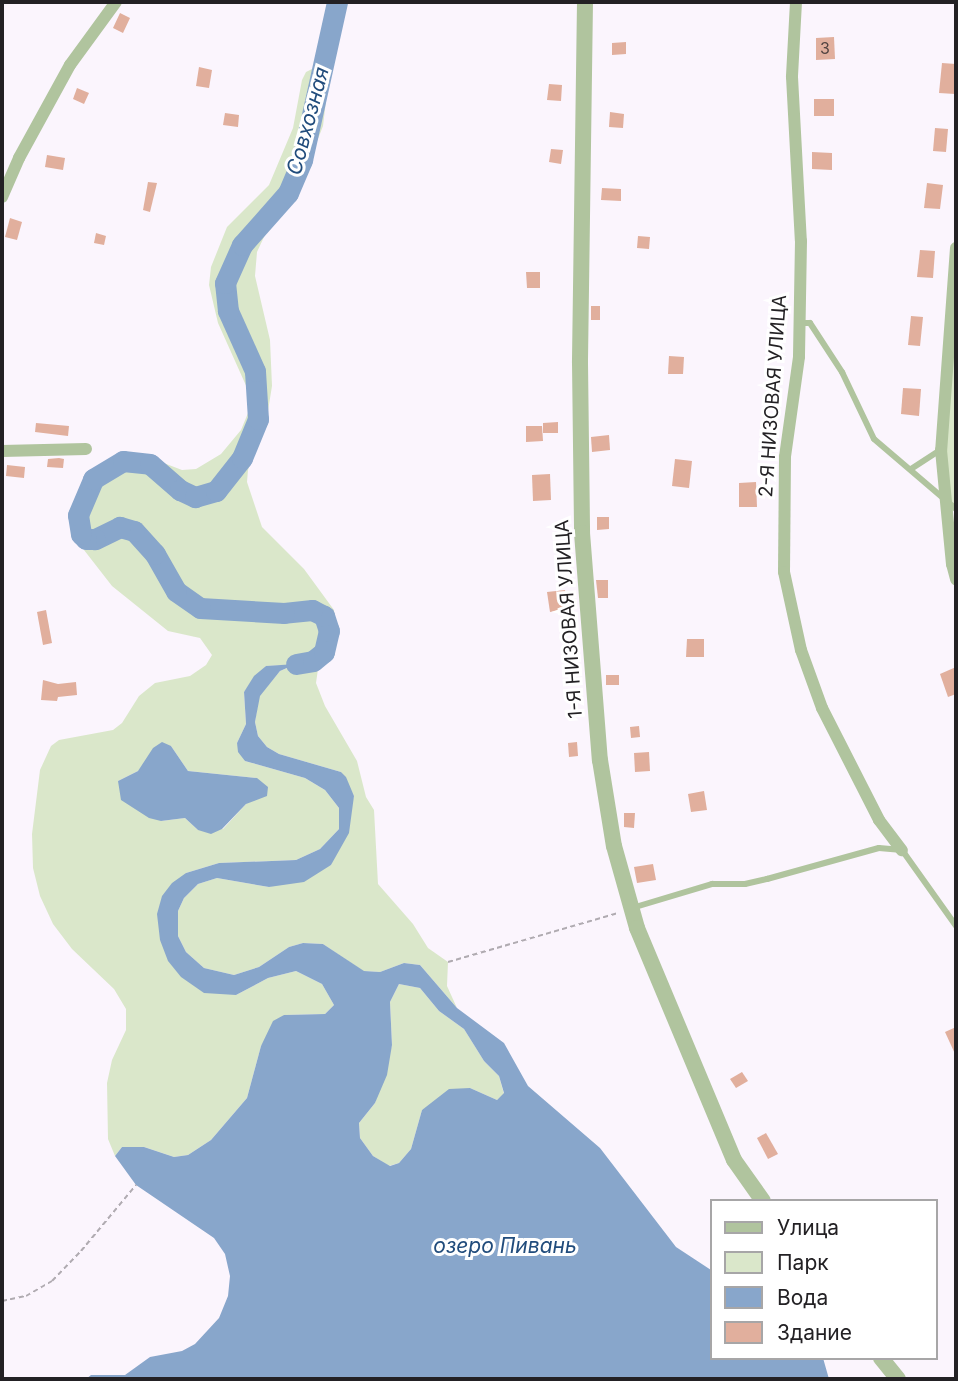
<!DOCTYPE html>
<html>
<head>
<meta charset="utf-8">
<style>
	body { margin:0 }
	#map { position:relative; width:958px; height:1381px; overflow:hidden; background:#fbf5fd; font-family:Inter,sans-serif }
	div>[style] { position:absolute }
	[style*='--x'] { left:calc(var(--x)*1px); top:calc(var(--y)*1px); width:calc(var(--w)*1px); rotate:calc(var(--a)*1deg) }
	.green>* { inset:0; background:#dae7ca }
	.water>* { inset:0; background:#88a6cb }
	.river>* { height:21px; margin:-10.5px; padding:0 10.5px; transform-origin:10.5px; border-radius:10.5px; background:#88a6cb }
	.building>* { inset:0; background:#e1af9d }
	.path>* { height:2px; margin-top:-1px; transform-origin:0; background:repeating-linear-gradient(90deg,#b0abb1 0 5px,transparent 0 8.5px) }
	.service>* { height:6px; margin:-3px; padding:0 3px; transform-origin:3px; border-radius:3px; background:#b0c49e }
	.minor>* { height:12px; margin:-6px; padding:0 6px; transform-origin:6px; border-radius:6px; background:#b0c49e }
	.tertiary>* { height:16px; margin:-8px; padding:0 8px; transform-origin:8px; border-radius:8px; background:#b0c49e }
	span { translate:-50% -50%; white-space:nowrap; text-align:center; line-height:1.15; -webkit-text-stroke:6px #fff; paint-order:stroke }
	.number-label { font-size:16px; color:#524442 }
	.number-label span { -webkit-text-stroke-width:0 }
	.street-label { font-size:19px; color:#232124 }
	.water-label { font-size:21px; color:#214c7c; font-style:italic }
	.frame { position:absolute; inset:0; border:4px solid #232124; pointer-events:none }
	.legend { position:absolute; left:710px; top:1199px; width:228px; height:161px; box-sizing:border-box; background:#fff; border:2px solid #a7a6a7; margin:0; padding:9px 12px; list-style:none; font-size:21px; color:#232124 }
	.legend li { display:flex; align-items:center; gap:14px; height:35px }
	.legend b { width:35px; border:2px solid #a7a6a7 }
</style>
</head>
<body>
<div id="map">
	<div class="green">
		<i style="clip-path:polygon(evenodd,312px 69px,322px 72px,328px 84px,323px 126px,309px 162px,292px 194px,270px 224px,257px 252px,255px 276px,270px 340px,272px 386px,266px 423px,248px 470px,247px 482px,262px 527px,304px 569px,334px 610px,337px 640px,334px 657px,318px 669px,316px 683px,325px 706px,357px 761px,366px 797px,374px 810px,378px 884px,413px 924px,428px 948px,448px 962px,447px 986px,457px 1008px,420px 965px,404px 963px,380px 972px,363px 971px,323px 944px,303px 943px,289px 947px,259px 967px,234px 975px,204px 968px,186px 952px,178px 936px,178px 911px,184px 898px,198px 884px,217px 878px,269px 887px,331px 865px,354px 796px,341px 772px,279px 754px,267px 747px,258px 736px,255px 722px,259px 696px,280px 671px,294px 665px,266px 666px,244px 692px,246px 724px,237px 743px,245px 761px,305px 778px,325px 790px,339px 808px,339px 829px,320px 849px,296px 860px,219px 863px,186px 873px,160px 940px,236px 995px,268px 978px,296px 971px,322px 984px,334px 1005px,325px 1014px,284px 1015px,261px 1046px,247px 1098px,211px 1140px,188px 1155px,174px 1157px,144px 1147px,122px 1147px,115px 1156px,108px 1139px,107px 1083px,112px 1060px,126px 1030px,126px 1009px,114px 989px,72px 949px,53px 924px,40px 896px,33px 868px,32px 834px,40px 770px,51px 746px,59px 740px,113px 730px,122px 723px,139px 696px,155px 683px,190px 676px,206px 665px,212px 655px,200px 638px,168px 631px,112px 586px,84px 550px,70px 524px,78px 494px,93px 475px,121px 456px,148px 457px,182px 470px,196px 469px,221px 454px,241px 430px,248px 413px,248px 390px,218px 323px,209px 285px,211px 267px,227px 227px,269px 185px,293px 128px,302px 80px,306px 72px,312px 69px,171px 746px,188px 771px,257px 778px,246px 804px,223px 829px,198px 830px,185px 818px,161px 821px,118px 781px,138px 771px,171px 746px)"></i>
		<i style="clip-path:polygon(956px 248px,956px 509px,945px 500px,951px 297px)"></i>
		<i style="clip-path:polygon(399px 984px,420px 988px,439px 1011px,464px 1029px,484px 1061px,499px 1076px,504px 1094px,497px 1100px,470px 1088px,422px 1110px,411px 1149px,399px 1163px,389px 1166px,373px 1156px,360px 1138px,359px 1123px,375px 1103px,392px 1045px,390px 1002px)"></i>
	</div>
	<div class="water">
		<i style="clip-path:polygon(evenodd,296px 664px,280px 671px,260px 696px,255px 722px,258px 736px,267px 747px,279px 754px,341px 772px,346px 777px,354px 796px,349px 833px,331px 865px,304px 882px,269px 887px,217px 878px,198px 884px,184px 898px,178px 911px,178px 936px,186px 952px,204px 968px,234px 975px,259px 967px,289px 947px,303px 943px,323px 944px,364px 971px,380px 972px,404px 963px,420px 965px,457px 1008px,504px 1043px,528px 1086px,600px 1148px,676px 1247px,711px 1270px,711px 1358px,823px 1358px,829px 1379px,86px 1379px,91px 1375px,125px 1375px,150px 1357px,182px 1351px,195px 1344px,219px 1318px,228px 1296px,230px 1276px,225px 1254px,214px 1238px,136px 1185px,115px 1156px,122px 1147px,144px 1147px,174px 1157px,188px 1155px,211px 1140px,247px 1098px,261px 1046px,273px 1021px,284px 1015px,325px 1014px,334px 1005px,322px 984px,296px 971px,268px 978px,236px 995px,204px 993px,181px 977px,168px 961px,160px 940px,157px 914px,162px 896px,172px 883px,186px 873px,219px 863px,296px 860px,320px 849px,339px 829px,339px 808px,325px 790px,305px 778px,245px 761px,238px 752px,237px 743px,246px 724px,244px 692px,254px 676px,266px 666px,296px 664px,399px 984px,420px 988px,439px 1011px,464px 1029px,484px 1061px,499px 1076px,504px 1093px,497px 1100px,470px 1088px,449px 1089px,422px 1110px,411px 1149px,399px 1163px,390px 1166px,373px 1156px,360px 1138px,359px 1123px,375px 1103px,387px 1075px,392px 1045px,390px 1002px,399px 984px)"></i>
		<i style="clip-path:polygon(162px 742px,171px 746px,188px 771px,257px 778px,268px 787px,267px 796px,246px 804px,222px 829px,211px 834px,198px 830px,185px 818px,161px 821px,149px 818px,121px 800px,118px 781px,138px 771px,153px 748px)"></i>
	</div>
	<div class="river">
		<i style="--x:296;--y:664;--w:17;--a:-10"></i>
		<i style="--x:313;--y:661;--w:14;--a:-39"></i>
		<i style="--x:324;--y:652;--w:22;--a:-77"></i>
		<i style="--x:329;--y:631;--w:16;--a:-108"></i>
		<i style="--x:324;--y:616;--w:13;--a:-153"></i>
		<i style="--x:312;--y:610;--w:28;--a:174"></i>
		<i style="--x:284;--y:613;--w:84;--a:-176.6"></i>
		<i style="--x:200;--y:608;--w:29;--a:-145"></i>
		<i style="--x:176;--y:591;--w:43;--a:-119.6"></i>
		<i style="--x:155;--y:554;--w:31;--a:-132"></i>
		<i style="--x:134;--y:531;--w:15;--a:-164"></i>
		<i style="--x:120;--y:527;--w:28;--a:154"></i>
		<i style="--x:95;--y:539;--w:9;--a:180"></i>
		<i style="--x:86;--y:539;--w:7;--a:-135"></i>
		<i style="--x:81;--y:534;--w:19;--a:-99"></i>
		<i style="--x:78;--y:515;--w:39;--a:-67"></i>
		<i style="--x:93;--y:479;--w:35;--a:-31"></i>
		<i style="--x:123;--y:461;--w:27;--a:6"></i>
		<i style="--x:150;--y:464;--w:40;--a:41"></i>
		<i style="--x:180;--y:490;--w:17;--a:25"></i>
		<i style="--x:195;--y:497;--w:22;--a:-16"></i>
		<i style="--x:216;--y:491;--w:42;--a:-51.8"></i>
		<i style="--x:242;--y:458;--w:42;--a:-67.7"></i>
		<i style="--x:258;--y:419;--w:48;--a:-93.6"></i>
		<i style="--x:255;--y:371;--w:66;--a:-114.2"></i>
		<i style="--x:228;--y:311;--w:28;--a:-96"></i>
		<i style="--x:225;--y:283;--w:42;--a:-65.9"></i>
		<i style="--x:242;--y:245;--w:69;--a:-48.5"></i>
		<i style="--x:288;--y:193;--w:36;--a:-67"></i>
		<i style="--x:302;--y:160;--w:162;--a:-77.5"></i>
	</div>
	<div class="building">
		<i style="clip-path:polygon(120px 13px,130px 18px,123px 33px,113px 28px)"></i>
		<i style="clip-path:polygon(834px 37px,835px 59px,816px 60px,816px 38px)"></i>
		<i style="clip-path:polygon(626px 42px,626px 54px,612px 55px,612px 43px)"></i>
		<i style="clip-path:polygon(942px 63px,956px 64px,955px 94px,939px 93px)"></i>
		<i style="clip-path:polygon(199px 67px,212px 70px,209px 88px,196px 86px)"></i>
		<i style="clip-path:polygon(549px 84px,562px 85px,561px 101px,547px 100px)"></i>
		<i style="clip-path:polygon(77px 88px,89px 93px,84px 104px,73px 99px)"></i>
		<i style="clip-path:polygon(814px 99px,834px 99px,834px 116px,814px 116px)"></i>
		<i style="clip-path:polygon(610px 112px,624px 114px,623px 128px,609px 127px)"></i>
		<i style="clip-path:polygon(225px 113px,239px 115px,238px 127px,223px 125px)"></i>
		<i style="clip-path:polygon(935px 128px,948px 129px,946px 152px,933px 151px)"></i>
		<i style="clip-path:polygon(551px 149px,563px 150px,561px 164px,549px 162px)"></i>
		<i style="clip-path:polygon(812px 152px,832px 153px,832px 170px,812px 169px)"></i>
		<i style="clip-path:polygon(47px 155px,65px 158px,63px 170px,45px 167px)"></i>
		<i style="clip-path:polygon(148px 182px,157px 183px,150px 212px,143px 210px)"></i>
		<i style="clip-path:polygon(927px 183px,943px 185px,940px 209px,924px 208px)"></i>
		<i style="clip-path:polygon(602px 188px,621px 189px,621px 201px,601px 200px)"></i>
		<i style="clip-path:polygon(10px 218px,22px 222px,17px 240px,5px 237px)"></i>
		<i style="clip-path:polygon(96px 233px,106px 236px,104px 245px,94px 243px)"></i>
		<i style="clip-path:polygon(638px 236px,650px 237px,649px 249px,637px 248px)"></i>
		<i style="clip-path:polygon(920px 250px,935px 251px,933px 278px,917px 277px)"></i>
		<i style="clip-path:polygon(526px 272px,540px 272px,540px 288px,527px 288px)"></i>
		<i style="clip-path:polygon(591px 306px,600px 306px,600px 320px,591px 320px)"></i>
		<i style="clip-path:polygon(911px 316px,923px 317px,920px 346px,908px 345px)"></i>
		<i style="clip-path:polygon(669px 356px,684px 357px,683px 374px,668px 374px)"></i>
		<i style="clip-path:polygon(903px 388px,921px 389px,919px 416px,901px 414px)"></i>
		<i style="clip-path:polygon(558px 422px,558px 433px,543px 433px,543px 423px)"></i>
		<i style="clip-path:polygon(36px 423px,69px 426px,68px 436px,35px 432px)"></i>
		<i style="clip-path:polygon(526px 426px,542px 426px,543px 441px,526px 442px)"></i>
		<i style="clip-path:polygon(609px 435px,610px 450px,592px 452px,591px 437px)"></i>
		<i style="clip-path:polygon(59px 458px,64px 459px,63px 468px,47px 467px,48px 459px)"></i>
		<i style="clip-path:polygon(675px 459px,692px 461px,689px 488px,672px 486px)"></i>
		<i style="clip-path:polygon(7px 465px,25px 467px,24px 478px,6px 476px)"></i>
		<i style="clip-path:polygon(550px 474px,551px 500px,533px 501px,532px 475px)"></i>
		<i style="clip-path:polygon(756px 482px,757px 507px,739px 507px,739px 483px)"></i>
		<i style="clip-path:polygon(597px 517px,609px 517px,609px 529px,597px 530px)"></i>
		<i style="clip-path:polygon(596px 580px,608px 580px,608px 598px,598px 598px)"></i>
		<i style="clip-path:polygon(565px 590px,568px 609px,550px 612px,547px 592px)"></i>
		<i style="clip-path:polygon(46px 610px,52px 643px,43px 645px,37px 612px)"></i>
		<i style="clip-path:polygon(687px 639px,704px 639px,704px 657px,686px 657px)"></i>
		<i style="clip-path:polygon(956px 667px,956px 694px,948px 697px,940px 674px)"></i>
		<i style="clip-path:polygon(606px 675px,619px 675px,619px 685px,606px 685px)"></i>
		<i style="clip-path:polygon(43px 680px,58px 684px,76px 682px,77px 695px,58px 697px,57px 701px,41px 700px)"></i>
		<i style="clip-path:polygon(639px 726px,640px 737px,631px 738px,630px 727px)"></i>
		<i style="clip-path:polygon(577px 742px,578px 756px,569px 757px,568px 743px)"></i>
		<i style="clip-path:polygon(649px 752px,650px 771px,635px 772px,634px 753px)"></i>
		<i style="clip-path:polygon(704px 791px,707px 810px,691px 812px,688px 794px)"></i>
		<i style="clip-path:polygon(624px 813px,635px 813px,634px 828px,624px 827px)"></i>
		<i style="clip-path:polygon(653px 864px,656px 880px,637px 883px,634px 867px)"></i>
		<i style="clip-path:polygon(956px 1027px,956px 1056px,945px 1032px)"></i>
		<i style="clip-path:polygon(742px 1072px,748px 1081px,736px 1088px,730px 1079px)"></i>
		<i style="clip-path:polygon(766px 1133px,778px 1154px,768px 1159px,757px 1138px)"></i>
	</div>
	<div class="path">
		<i style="--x:448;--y:962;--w:177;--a:-16.1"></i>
		<i style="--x:2;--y:1301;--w:25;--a:-12"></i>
		<i style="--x:26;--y:1296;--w:30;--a:-30"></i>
		<i style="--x:52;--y:1281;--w:42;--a:-46"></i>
		<i style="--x:81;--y:1251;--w:86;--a:-50.2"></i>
	</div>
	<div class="service">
		<i style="--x:800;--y:323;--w:10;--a:0"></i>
		<i style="--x:810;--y:323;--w:59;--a:56.9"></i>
		<i style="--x:842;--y:372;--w:74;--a:64.5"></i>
		<i style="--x:874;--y:439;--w:108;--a:40.5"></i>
		<i style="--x:911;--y:469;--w:33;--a:-33"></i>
		<i style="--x:632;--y:908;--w:84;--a:-16.7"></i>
		<i style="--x:712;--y:884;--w:33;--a:0"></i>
		<i style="--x:745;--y:884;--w:23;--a:-13"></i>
		<i style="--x:767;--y:879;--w:116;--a:-15.5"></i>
		<i style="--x:879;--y:848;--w:23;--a:5"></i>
		<i style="--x:902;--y:850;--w:93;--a:54.6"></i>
	</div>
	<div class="minor">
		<i style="--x:796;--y:2;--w:75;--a:93.1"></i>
		<i style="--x:792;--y:77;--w:164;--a:86.9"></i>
		<i style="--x:801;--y:241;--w:116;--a:91"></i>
		<i style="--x:799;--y:357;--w:101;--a:98"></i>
		<i style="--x:785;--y:457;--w:115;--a:90.5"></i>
		<i style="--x:784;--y:572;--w:80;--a:77.7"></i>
		<i style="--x:801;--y:650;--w:62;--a:70.1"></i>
		<i style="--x:822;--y:708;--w:126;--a:63"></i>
		<i style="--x:879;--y:820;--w:38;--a:53"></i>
		<i style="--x:2;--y:197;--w:43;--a:-66.4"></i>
		<i style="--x:19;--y:158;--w:106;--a:-61.3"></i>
		<i style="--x:70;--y:65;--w:78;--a:-53.9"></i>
		<i style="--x:956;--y:248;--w:203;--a:94.2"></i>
		<i style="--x:941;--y:450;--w:115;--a:84.5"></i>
		<i style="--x:952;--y:564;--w:16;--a:75"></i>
		<i style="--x:2;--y:451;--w:84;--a:-1.4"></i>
	</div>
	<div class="tertiary">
		<i style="--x:585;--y:2;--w:361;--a:90.8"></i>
		<i style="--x:580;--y:363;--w:170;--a:89.3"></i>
		<i style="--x:582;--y:533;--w:228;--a:85.5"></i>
		<i style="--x:600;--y:760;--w:87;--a:80.8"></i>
		<i style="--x:614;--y:846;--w:85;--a:74.3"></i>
		<i style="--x:637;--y:928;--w:251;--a:67.3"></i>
		<i style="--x:734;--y:1160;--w:50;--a:54.7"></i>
		<i style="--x:881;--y:1358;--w:27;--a:51"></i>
	</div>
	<div class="number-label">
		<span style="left:825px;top:48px">3</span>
	</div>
	<div class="street-label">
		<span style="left:773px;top:396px;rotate:-86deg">2-Я НИЗОВАЯ УЛИЦА</span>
		<span style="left:569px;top:619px;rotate:-94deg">1-Я НИЗОВАЯ УЛИЦА</span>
	</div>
	<div class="water-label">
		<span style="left:308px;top:121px;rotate:-75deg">Совхозная</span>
		<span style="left:505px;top:1246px">озеро Пивань</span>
	</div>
	<div class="frame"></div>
	<ul class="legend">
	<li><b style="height:9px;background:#b0c49e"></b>Улица</li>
	<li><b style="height:19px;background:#dae7ca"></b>Парк</li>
	<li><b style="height:19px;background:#88a6cb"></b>Вода</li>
	<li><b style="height:19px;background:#e1af9d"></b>Здание</li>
	</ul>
</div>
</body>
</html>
